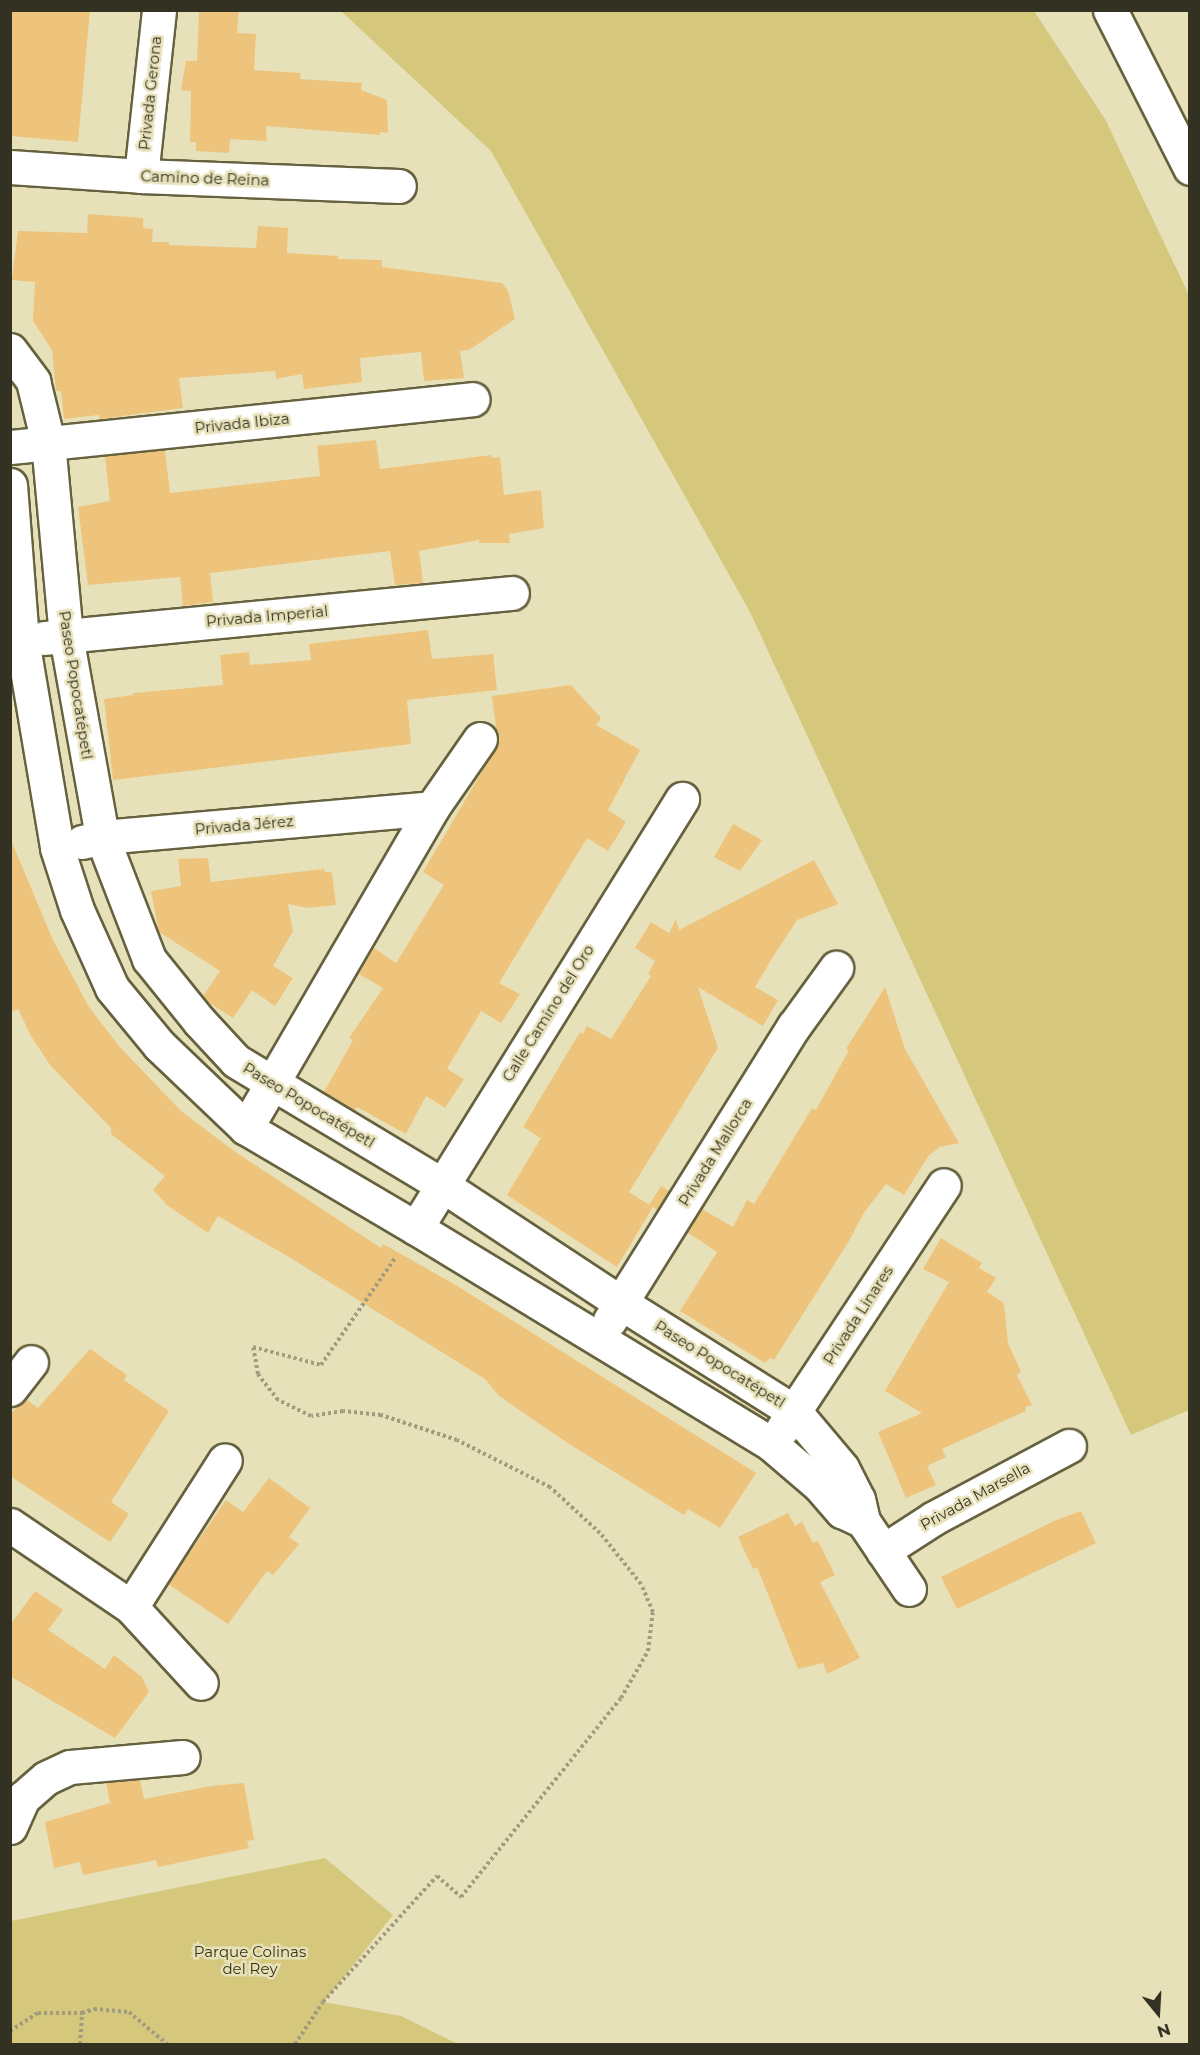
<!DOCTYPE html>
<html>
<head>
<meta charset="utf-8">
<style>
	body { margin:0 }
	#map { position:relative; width:1200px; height:2055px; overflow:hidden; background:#e7e1ba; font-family:Montserrat,sans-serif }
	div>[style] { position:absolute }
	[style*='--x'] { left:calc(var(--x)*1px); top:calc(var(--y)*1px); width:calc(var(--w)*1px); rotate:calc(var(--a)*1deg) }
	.green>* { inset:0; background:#d5c87c }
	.building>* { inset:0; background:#eec47d }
	.path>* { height:4px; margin-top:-2px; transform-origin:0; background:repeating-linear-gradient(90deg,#a19c7f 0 3px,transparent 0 6px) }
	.roads { filter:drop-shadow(2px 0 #66613e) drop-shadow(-2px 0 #66613e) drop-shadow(0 2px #66613e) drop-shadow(0 -2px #66613e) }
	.minor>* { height:33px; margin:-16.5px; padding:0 16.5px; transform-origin:16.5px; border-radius:16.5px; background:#fff }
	span { translate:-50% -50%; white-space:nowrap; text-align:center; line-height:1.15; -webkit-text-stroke:5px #e7e1ba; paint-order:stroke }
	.street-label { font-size:15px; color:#333122 }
	.park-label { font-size:15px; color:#38320f }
	.frame { position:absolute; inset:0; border:12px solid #333122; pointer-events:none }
	.north { position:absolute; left:1128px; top:1983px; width:60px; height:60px; -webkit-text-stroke:4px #e7e1ba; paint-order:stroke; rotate:162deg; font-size:16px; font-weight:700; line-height:24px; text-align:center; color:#333122 }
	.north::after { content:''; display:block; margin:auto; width:21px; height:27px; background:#333122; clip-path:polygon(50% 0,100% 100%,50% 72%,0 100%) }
</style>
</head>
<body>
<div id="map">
	<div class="green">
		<i style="clip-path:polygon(341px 11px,1034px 11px,1105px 119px,1189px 295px,1189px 1410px,1131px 1435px,750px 612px,491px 151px)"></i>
		<i style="clip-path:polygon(325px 1858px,393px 1915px,324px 2002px,401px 2016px,458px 2044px,11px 2044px,11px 1921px)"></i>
	</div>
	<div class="building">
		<i style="clip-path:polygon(10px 10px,90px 10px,78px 142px,10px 136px)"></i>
		<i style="clip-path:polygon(199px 10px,239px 10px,237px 33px,256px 34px,254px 70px,301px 73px,300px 79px,362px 83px,361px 90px,387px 100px,388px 133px,380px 132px,380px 135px,266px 126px,267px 141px,230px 139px,229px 153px,196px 151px,196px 142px,190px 142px,191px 91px,181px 90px,186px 61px,197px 61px)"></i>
		<i style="clip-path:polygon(88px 214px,143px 218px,143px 228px,153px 229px,152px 242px,169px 242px,169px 245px,256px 248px,258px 226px,288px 228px,287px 253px,338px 256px,338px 259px,382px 260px,382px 267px,502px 283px,508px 291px,515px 319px,469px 350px,460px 351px,464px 378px,424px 381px,421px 352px,360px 358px,362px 382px,304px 389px,302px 374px,276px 379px,275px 371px,179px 378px,183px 408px,100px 419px,99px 415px,64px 419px,61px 391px,56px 391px,52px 350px,33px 321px,35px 282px,12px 280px,18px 231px,87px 233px)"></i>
		<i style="clip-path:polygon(376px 440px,380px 469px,491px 455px,492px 458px,500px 457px,504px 495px,541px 490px,544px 528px,509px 534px,510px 543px,479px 543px,479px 540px,419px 551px,423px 583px,395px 585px,390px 551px,210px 573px,213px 602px,183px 606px,180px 577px,88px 585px,78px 507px,110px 501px,105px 456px,165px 450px,170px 493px,320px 476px,317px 446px)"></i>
		<i style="clip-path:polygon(428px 630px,432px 659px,493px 654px,497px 690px,407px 700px,411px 744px,113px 780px,104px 699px,133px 695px,133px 693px,223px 685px,220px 655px,249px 652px,250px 665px,311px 660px,309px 644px)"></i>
		<i style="clip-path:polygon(571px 685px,601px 718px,596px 725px,640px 750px,608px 810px,626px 822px,608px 851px,587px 838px,499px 983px,520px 994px,501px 1023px,481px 1011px,447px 1069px,464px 1079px,445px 1108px,426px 1096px,406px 1134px,357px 1107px,355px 1110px,324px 1092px,353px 1040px,349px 1038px,383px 988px,359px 974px,374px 948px,396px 963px,444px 885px,423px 872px,498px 744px,492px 696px)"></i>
		<i style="clip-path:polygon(733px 824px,762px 840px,740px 871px,714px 857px)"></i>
		<i style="clip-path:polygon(10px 838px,53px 940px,89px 1007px,119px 1046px,181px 1111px,234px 1151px,381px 1248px,383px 1244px,454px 1284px,756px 1473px,720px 1528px,688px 1509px,684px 1515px,569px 1444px,499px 1396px,485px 1379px,289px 1257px,218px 1216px,208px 1233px,168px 1206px,153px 1190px,165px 1176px,111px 1134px,111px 1128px,50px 1065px,31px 1036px,18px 1009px,10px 1012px)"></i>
		<i style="clip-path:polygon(208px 858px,211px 882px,324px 869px,325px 872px,332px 872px,336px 905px,308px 908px,288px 904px,293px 931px,273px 966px,293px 978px,275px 1006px,252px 990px,233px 1018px,208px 1002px,203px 996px,220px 971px,159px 932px,151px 891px,181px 886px,178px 859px)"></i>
		<i style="clip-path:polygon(814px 860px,838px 904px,797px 920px,771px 960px,755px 987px,778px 1000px,763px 1026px,698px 987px,718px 1048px,629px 1192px,651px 1206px,649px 1205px,661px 1186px,669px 1191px,657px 1210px,653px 1207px,617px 1267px,507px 1195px,541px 1138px,523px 1127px,580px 1032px,583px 1034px,587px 1026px,611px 1039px,651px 976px,648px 974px,655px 961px,635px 948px,651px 922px,669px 933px,676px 919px,679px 930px)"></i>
		<i style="clip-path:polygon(885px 987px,905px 1049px,959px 1143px,940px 1147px,929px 1155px,904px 1195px,886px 1184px,863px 1214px,849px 1241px,774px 1360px,770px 1358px,765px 1363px,680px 1311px,717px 1252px,687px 1232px,702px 1209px,733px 1227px,747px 1200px,754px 1204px,812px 1108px,816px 1110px,849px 1050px,846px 1049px)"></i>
		<i style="clip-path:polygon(941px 1238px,982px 1263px,979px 1268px,996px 1278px,987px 1292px,1004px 1303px,1008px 1343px,1021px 1372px,1017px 1375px,1032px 1405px,1025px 1407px,1026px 1411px,942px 1449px,946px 1457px,927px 1466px,936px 1485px,906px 1498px,878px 1432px,922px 1413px,885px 1391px,949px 1282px,923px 1269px)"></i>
		<i style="clip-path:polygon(90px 1349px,127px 1375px,124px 1380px,169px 1411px,111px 1502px,129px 1514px,110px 1542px,10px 1476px,10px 1414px,26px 1399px,38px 1408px)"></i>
		<i style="clip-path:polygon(269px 1478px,310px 1508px,289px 1537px,299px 1544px,273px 1575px,267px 1571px,228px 1624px,168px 1584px,226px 1500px,243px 1512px)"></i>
		<i style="clip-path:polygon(1081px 1511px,1096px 1543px,957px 1609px,941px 1577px,1056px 1520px)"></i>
		<i style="clip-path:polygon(788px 1513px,795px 1526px,802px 1522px,813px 1543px,818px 1541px,835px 1575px,820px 1582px,860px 1658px,827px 1674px,823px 1663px,798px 1669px,757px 1567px,753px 1569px,738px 1537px)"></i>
		<i style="clip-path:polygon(35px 1591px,63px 1610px,48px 1630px,105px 1669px,114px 1655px,142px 1677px,149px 1692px,115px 1738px,10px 1676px,10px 1625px)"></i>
		<i style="clip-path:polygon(140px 1780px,144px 1799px,211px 1786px,244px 1783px,254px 1840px,247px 1841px,249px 1848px,158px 1867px,156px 1860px,83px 1875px,80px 1862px,54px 1868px,45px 1822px,110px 1803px,106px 1783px)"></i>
	</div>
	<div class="path">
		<i style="--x:10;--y:2031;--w:33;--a:-33"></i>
		<i style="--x:38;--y:2013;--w:44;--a:0"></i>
		<i style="--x:82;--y:2013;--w:13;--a:-18"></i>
		<i style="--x:94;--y:2009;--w:35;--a:5"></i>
		<i style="--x:129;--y:2012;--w:50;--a:40.1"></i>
		<i style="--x:80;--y:2044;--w:31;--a:-86"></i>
		<i style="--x:295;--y:2044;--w:50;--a:-56.3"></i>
		<i style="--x:323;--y:2002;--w:170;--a:-47.9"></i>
		<i style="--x:437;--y:1876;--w:32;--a:41"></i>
		<i style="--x:461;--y:1897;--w:255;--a:-51.2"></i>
		<i style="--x:621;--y:1698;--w:54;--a:-60.1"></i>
		<i style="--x:648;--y:1651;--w:39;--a:-83"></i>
		<i style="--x:653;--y:1612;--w:30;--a:-113"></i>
		<i style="--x:641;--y:1584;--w:65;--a:-128.8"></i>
		<i style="--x:600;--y:1533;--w:68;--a:-137.4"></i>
		<i style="--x:550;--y:1487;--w:104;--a:-153.2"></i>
		<i style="--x:457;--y:1440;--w:80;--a:-161.8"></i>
		<i style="--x:381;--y:1415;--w:38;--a:-174"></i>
		<i style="--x:343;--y:1411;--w:32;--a:171"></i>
		<i style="--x:311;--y:1416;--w:37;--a:-154"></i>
		<i style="--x:278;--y:1400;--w:33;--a:-128"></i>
		<i style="--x:258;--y:1374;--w:27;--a:-100"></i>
		<i style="--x:253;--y:1347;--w:70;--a:14.8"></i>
		<i style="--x:321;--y:1365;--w:130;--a:-55.3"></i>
	</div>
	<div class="roads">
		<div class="minor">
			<i style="--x:1110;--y:10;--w:177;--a:63.1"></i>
			<i style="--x:10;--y:167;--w:131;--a:3.9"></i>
			<i style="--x:141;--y:176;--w:258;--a:2.2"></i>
			<i style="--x:141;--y:176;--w:167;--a:-83.8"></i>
			<i style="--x:10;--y:350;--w:39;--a:53"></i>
			<i style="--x:33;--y:381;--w:63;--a:76.2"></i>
			<i style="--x:48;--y:442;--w:195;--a:84.7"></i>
			<i style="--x:66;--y:636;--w:204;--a:79.8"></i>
			<i style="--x:102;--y:837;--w:131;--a:68.9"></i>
			<i style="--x:149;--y:959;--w:80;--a:51.1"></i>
			<i style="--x:199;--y:1021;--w:54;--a:47.2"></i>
			<i style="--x:236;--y:1061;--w:240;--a:31"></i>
			<i style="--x:442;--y:1185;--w:214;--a:33.4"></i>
			<i style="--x:621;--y:1303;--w:205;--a:32.1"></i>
			<i style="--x:795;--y:1412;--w:73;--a:50"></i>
			<i style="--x:842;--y:1468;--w:35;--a:63"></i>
			<i style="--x:858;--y:1499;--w:23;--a:77"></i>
			<i style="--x:863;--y:1521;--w:82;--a:55.9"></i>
			<i style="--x:10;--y:447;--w:465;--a:-5.9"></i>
			<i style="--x:10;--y:485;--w:155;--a:85.6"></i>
			<i style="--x:22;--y:640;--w:211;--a:80.4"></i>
			<i style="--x:57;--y:848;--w:65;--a:72.1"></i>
			<i style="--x:77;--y:910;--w:85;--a:65.8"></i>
			<i style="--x:112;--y:988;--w:74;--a:50.5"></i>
			<i style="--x:159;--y:1045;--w:120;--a:43.7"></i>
			<i style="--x:246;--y:1128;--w:197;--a:30.5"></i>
			<i style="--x:416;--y:1228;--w:416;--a:31.3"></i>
			<i style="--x:771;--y:1444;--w:63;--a:40.5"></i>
			<i style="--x:819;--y:1485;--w:35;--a:49"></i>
			<i style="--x:842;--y:1511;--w:23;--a:25"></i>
			<i style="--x:44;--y:638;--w:470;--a:-5.5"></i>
			<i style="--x:82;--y:842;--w:21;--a:-14"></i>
			<i style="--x:102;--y:837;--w:331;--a:-5"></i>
			<i style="--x:246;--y:1128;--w:370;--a:-59.8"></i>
			<i style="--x:432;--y:808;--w:84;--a:-55.2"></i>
			<i style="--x:416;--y:1228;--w:505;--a:-58.2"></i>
			<i style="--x:610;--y:1320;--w:347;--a:-58"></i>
			<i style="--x:794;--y:1026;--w:72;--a:-54.1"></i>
			<i style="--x:10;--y:1389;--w:34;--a:-52"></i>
			<i style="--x:783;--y:1428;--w:291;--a:-56.5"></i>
			<i style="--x:10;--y:1525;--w:146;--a:34.1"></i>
			<i style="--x:131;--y:1607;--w:103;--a:47.4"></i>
			<i style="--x:883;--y:1551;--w:61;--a:-32.9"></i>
			<i style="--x:934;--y:1518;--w:153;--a:-28.1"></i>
			<i style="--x:131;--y:1607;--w:174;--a:-57.4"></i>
			<i style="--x:10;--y:1827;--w:32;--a:-66"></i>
			<i style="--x:23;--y:1798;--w:30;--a:-41"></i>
			<i style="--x:46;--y:1778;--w:26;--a:-25"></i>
			<i style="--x:70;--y:1767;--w:113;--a:-5.1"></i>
		</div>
	</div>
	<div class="street-label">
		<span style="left:150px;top:93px;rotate:-84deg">Privada Gerona</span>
		<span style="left:205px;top:178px;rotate:2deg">Camino de Reina</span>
		<span style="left:242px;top:423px;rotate:-6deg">Privada Ibiza</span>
		<span style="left:267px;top:616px;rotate:-5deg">Privada Imperial</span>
		<span style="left:76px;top:685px;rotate:81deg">Paseo Popocatépetl</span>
		<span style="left:244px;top:825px;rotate:-5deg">Privada Jérez</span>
		<span style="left:548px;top:1013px;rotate:-58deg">Calle Camino del Oro</span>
		<span style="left:309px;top:1105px;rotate:31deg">Paseo Popocatépetl</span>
		<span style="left:715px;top:1152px;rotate:-58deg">Privada Mallorca</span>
		<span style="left:858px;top:1315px;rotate:-57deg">Privada Linares</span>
		<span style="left:720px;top:1364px;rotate:32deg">Paseo Popocatépetl</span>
		<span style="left:975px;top:1496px;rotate:-29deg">Privada Marsella</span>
	</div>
	<div class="park-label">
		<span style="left:250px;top:1960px">Parque Colinas<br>del Rey</span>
	</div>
	<div class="frame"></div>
	<div class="north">N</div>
</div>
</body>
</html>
